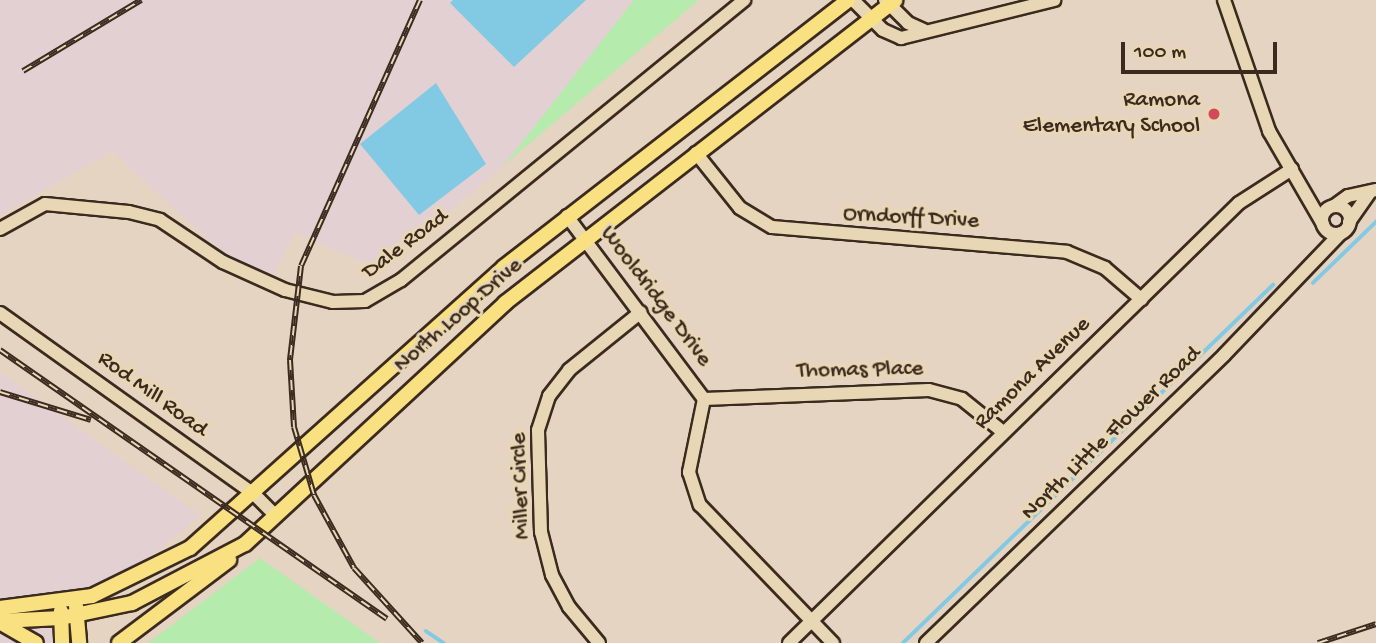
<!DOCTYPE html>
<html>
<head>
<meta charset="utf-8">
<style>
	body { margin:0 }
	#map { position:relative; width:1376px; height:643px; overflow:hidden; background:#e6d4c2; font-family:"Gochi Hand",sans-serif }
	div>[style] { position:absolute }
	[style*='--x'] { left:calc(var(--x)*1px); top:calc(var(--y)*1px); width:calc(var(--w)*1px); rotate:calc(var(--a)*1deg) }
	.built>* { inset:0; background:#e3d0d2 }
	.green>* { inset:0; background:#b5ebac }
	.water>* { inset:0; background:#82cae3 }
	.stream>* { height:3.5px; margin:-1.75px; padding:0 1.75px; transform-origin:1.75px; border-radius:1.75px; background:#82cae3 }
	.roads { filter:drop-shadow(2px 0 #3b2a1e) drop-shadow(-2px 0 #3b2a1e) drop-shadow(0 2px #3b2a1e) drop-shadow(0 -2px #3b2a1e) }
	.minor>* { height:12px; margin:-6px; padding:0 6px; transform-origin:6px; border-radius:6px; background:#e8d7b4 }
	.minor>.ring { margin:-6px; padding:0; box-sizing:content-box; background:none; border:12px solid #e8d7b4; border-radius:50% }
	.major>* { height:14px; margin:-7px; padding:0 7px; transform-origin:7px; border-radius:7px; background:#f9e181 }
	.rail>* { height:6px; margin-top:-3px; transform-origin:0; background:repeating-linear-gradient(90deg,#e8d7b4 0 10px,#3b2a1e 0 20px); box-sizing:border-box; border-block:2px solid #3b2a1e }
	.dots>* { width:19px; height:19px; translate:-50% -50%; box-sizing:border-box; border:4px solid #e8d7b4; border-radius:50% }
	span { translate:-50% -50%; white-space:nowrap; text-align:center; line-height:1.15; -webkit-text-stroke:6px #e8d7b4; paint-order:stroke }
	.poi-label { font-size:23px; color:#3b2a1e }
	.right { translate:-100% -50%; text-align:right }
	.street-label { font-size:23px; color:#3b2a1e }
	.scale { position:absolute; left:1121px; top:42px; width:156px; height:32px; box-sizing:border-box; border:4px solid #3b2a1e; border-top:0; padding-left:9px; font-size:21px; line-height:24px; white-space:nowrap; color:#3b2a1e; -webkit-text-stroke:5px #e8d7b4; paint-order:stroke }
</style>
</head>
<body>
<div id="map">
	<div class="built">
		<i style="clip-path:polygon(0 0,634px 0,504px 165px,395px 260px,376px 267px,295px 233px,272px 277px,219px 249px,112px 151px,0 215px)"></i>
		<i style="clip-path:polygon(0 372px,200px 515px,51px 643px,0 643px)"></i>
	</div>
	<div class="green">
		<i style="clip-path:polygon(634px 0,699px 0,504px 165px)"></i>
		<i style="clip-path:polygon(260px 558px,380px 643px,148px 643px)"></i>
	</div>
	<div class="water">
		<i style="clip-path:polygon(453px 0,586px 0,514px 67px,450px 3px)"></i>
		<i style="clip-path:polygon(436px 83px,486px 164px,419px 215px,360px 144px)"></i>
	</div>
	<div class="stream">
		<i style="--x:1313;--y:283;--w:88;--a:-44.1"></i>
		<i style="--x:426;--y:631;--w:22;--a:34"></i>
		<i style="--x:903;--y:643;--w:515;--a:-44.06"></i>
	</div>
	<div class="roads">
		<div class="minor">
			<i style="--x:853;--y:0;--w:42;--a:45"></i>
			<i style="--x:883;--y:30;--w:20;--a:24"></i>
			<i style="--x:901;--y:38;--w:158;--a:-13.9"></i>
			<i style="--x:885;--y:0;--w:33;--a:45"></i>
			<i style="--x:908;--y:23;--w:17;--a:24"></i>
			<i style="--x:1224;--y:0;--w:139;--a:71"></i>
			<i style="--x:1269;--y:131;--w:108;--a:59.9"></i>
			<i style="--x:696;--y:153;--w:70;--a:51.3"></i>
			<i style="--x:740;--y:208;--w:37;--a:31"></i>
			<i style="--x:772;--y:227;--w:296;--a:4.8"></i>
			<i style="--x:1067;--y:252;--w:41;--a:22.8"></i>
			<i style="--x:1105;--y:268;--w:48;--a:40.7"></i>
			<i style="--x:1334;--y:206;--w:17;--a:-36"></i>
			<i style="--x:1348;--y:196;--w:29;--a:-12"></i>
			<i class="ring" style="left:1322px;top:206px;width:16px;height:16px"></i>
			<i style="--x:567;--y:216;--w:229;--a:53.2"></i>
			<i style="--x:704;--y:399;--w:75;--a:101.6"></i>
			<i style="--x:689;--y:472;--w:35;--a:72"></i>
			<i style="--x:700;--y:505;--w:192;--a:46.1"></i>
			<i style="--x:1349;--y:222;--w:37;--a:-55"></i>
			<i style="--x:0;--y:229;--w:51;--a:-29.1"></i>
			<i style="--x:45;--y:204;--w:84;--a:5.4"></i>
			<i style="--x:129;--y:212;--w:32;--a:14"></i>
			<i style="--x:160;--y:220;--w:76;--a:33.7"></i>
			<i style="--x:223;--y:262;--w:68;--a:24.3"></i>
			<i style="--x:285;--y:290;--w:49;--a:14"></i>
			<i style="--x:333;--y:302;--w:32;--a:-2"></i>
			<i style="--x:365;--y:301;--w:42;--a:-30.3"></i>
			<i style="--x:401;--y:280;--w:443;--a:-39.2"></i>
			<i style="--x:0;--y:313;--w:312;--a:35.5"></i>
			<i style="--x:254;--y:494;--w:31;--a:45"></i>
			<i style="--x:704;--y:399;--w:225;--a:-2.3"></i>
			<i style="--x:929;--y:390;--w:34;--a:15"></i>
			<i style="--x:962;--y:399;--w:53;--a:38.8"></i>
			<i style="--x:599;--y:643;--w:47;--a:-129.8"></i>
			<i style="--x:569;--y:607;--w:36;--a:-118"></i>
			<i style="--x:552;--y:575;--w:44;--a:-104.3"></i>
			<i style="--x:541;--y:532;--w:102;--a:-91.7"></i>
			<i style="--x:538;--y:430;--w:36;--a:-72"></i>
			<i style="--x:549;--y:396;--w:33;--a:-52"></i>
			<i style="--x:569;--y:370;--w:92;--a:-38.9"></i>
			<i style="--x:789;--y:643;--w:629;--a:-44.36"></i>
			<i style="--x:1239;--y:203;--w:63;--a:-32.7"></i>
			<i style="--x:926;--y:643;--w:414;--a:-44"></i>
			<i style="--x:1224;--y:355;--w:169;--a:-46.2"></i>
		</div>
		<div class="major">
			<i style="--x:76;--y:606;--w:37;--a:85"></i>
			<i style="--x:0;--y:608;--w:93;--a:-7.4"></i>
			<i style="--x:92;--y:596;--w:109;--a:-26.1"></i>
			<i style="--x:190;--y:548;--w:421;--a:-41.8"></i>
			<i style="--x:504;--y:267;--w:435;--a:-37.8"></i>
			<i style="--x:61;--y:611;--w:32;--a:88"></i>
			<i style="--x:0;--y:621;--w:61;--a:-2.8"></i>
			<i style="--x:61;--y:618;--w:73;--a:-11.9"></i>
			<i style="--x:132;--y:603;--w:127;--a:-27.6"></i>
			<i style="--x:245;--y:544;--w:355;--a:-42.8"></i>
			<i style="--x:505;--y:303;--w:494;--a:-37.8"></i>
			<i style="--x:1;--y:623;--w:40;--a:29.7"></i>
			<i style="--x:119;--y:643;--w:138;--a:-37"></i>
		</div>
	</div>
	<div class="rail">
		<i style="--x:420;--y:0;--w:291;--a:114.1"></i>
		<i style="--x:301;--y:266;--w:95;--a:96.7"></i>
		<i style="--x:290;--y:360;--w:67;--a:86.6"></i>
		<i style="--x:294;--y:427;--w:71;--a:73.6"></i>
		<i style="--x:314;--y:495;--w:83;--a:61.3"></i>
		<i style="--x:354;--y:568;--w:101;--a:47.8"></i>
		<i style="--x:23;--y:71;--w:138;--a:-31"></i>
		<i style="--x:0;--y:350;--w:471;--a:34.8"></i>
		<i style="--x:0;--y:392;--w:95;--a:17.1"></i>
		<i style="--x:1318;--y:643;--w:61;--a:-18.1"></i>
	</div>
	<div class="dots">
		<i style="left:1214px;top:114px;background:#d1495b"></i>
	</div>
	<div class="poi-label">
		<span class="right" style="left:1200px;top:114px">Ramona<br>Elementary School</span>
	</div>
	<div class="street-label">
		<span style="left:911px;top:219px;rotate:3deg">Orndorff Drive</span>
		<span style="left:406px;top:245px;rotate:-37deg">Dale Road</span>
		<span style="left:655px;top:297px;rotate:53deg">Wooldridge Drive</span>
		<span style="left:459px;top:316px;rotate:-41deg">North Loop Drive</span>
		<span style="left:860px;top:371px;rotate:-1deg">Thomas Place</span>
		<span style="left:1033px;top:374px;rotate:-44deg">Ramona Avenue</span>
		<span style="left:152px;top:395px;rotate:36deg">Rod Mill Road</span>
		<span style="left:1112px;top:434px;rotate:-44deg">North Little Flower Road</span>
		<span style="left:522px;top:486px;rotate:-92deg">Miller Circle</span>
	</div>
	<div class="scale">100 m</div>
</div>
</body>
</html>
